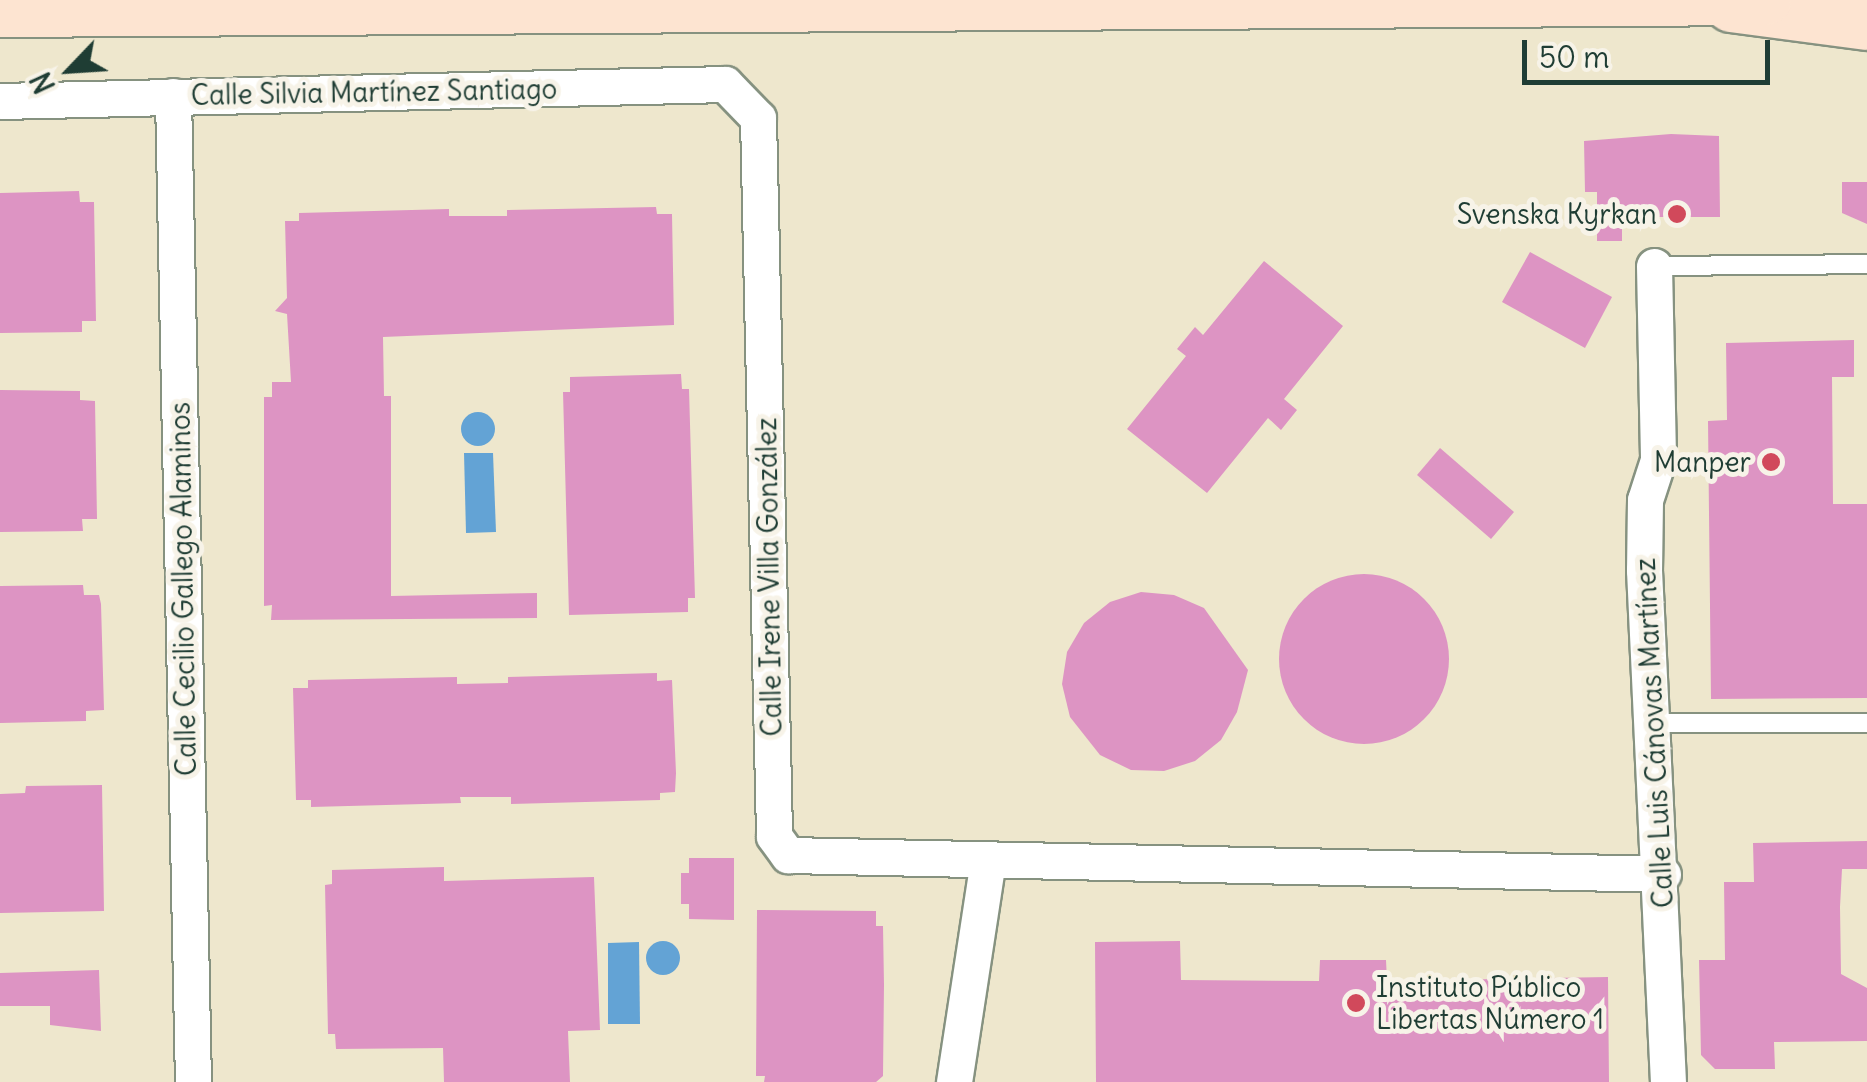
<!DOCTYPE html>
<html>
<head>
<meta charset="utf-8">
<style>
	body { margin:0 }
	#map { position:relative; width:1867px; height:1082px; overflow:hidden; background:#eee7cd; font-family:Delius,sans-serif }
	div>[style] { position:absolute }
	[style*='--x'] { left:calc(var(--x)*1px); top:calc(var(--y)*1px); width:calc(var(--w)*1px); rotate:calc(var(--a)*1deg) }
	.water>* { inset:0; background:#63a3d5 }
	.round { border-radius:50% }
	.building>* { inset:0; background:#dd94c3 }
	.roads { filter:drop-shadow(2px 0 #869280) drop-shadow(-2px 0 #869280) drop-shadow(0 2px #869280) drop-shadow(0 -2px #869280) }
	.service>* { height:18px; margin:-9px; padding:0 9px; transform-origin:9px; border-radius:9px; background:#fff }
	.minor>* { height:35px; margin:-17.5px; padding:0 17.5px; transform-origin:17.5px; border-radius:17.5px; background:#fff }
	.secondary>* { height:50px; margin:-25px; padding:0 25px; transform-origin:25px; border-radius:25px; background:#fde4d1 }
	.dots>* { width:28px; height:28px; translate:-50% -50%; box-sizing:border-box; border:5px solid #f7f3e8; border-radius:50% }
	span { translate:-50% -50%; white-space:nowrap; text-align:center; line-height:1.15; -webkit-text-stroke:10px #f7f3e8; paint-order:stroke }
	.street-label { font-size:28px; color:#1f3d34 }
	.poi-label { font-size:28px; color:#1f3d34 }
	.right { translate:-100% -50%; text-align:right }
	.left { translate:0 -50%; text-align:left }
	.north { position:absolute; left:20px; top:20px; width:100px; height:100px; -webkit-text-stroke:8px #f7f3e8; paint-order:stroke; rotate:245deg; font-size:28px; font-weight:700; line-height:40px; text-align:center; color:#1f3d34 }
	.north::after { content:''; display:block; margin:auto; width:35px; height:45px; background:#1f3d34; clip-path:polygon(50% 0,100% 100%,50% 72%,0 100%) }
	.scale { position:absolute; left:1522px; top:40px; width:248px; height:45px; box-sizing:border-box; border:5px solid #1f3d34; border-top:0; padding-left:12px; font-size:30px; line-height:35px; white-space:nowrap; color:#1f3d34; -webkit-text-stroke:8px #f7f3e8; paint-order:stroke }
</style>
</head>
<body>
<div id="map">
	<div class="water">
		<i class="round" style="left:461px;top:412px;width:34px;height:34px"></i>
		<i style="clip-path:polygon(464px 453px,493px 453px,496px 532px,466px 533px)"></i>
		<i class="round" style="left:646px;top:941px;width:34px;height:34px"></i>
		<i style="clip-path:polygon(639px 942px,640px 1024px,608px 1024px,608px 943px)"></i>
	</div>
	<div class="building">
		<i style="clip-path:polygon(1671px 134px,1719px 136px,1720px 217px,1622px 217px,1622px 241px,1597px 241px,1597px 192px,1585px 192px,1584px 141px)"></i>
		<i style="clip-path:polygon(1842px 182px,1867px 182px,1867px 224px,1842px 213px)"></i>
		<i style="clip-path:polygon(79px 191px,80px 202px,94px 202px,96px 321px,82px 321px,82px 332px,0 333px,0 193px)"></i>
		<i style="clip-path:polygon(656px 207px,657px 214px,672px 214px,674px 325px,383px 337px,384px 396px,391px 396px,391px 596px,537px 593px,537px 618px,271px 620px,272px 605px,264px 606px,264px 397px,272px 397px,272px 382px,291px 382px,287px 314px,275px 311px,287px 298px,285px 221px,299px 221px,299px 213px,449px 209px,449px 216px,507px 216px,507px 210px)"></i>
		<i style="clip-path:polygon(1530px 252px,1612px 297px,1585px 348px,1502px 302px)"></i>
		<i style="clip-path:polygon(1264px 261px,1343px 326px,1284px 399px,1297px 410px,1281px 430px,1268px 418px,1207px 493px,1127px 429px,1186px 356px,1177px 349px,1195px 327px,1203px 335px)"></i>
		<i style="clip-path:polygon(1854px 340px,1854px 377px,1832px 377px,1833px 504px,1867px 504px,1867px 698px,1711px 699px,1708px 421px,1727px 420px,1726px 343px)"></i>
		<i style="clip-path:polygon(681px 374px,682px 389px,689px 389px,695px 598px,688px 598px,688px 612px,569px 615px,563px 392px,570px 392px,570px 377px)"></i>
		<i style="clip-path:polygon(0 390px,80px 391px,80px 400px,95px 401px,97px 519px,82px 519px,83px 531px,0 532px)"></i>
		<i style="clip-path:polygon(1440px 448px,1514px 512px,1491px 539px,1417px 475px)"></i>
		<i class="round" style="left:1279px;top:574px;width:170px;height:170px"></i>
		<i style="clip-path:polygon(83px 585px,84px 595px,99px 595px,101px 604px,104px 710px,86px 711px,86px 721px,0 723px,0 586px)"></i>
		<i style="clip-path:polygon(1141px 592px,1174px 595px,1204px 608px,1248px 670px,1237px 712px,1221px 740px,1195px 761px,1164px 771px,1131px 770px,1100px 755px,1070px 717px,1062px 684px,1067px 652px,1084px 623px,1110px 602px)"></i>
		<i style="clip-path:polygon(657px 673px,657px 681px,672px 680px,676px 773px,675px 792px,660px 793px,660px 800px,511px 804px,511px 797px,460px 797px,461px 803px,311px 807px,311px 800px,296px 800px,293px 688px,308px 688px,308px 680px,457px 677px,457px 684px,508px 683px,508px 677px)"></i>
		<i style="clip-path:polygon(102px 785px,104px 911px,0 913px,0 794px,25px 793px,26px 786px)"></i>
		<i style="clip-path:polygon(1867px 841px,1867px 869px,1842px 869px,1840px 907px,1841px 974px,1867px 988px,1867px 1041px,1774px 1042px,1775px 1069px,1715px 1069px,1701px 1055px,1699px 960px,1725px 960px,1724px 882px,1754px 882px,1753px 843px)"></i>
		<i style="clip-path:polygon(689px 858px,734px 858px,734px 920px,689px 919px,689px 904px,681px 904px,681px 873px,689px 873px)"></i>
		<i style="clip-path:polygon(444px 867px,444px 881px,594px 877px,600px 1030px,568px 1031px,570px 1082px,444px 1082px,443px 1048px,336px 1049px,335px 1034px,328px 1034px,325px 885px,332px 884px,332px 870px)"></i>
		<i style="clip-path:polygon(757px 910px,876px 911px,876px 926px,883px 926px,884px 985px,883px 1076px,876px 1082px,764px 1082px,765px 1076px,756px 1076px)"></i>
		<i style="clip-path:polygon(1180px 941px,1181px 980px,1319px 981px,1320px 960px,1386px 960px,1387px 981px,1608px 977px,1609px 1082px,1096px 1082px,1095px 942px)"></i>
		<i style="clip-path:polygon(99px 970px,101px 1031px,50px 1025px,50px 1006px,0 1006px,0 973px)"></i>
	</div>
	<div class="roads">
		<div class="service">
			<i style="--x:1654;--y:266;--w:213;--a:-0.5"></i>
			<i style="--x:1648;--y:723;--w:219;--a:0"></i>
		</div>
		<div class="minor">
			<i style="--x:173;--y:96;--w:986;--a:88.84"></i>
			<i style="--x:0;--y:101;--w:725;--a:-1.34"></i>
			<i style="--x:725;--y:84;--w:47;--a:45.9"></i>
			<i style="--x:758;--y:118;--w:718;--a:88.72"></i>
			<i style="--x:774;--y:836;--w:24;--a:54"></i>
			<i style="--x:788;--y:855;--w:875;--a:1.24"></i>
			<i style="--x:1654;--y:266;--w:194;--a:88.8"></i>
			<i style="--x:1658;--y:460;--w:42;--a:108"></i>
			<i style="--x:1645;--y:500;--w:70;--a:90.8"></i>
			<i style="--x:1644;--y:570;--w:513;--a:87.32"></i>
			<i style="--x:954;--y:1082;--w:225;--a:-81.3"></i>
		</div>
		<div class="secondary">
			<i style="--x:1731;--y:7;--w:137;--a:7.5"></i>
			<i style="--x:0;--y:12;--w:1766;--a:-0.39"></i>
		</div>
	</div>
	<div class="dots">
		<i style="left:1677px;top:214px;background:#d1495b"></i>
		<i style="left:1771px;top:462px;background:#d1495b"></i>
		<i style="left:1356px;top:1003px;background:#d1495b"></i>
	</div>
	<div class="street-label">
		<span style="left:374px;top:92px;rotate:-1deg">Calle Silvia Martínez Santiago</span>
		<span style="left:769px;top:577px;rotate:-91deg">Calle Irene Villa González</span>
		<span style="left:183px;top:589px;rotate:-91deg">Calle Cecilio Gallego Alaminos</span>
		<span style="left:1654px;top:733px;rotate:-93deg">Calle Luis Cánovas Martínez</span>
	</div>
	<div class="poi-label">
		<span class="right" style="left:1657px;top:214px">Svenska Kyrkan</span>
		<span class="right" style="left:1751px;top:462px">Manper</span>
		<span class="left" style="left:1376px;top:1003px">Instituto Público<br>Libertas Número 1</span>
	</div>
	<div class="north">N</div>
	<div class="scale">50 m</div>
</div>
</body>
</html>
